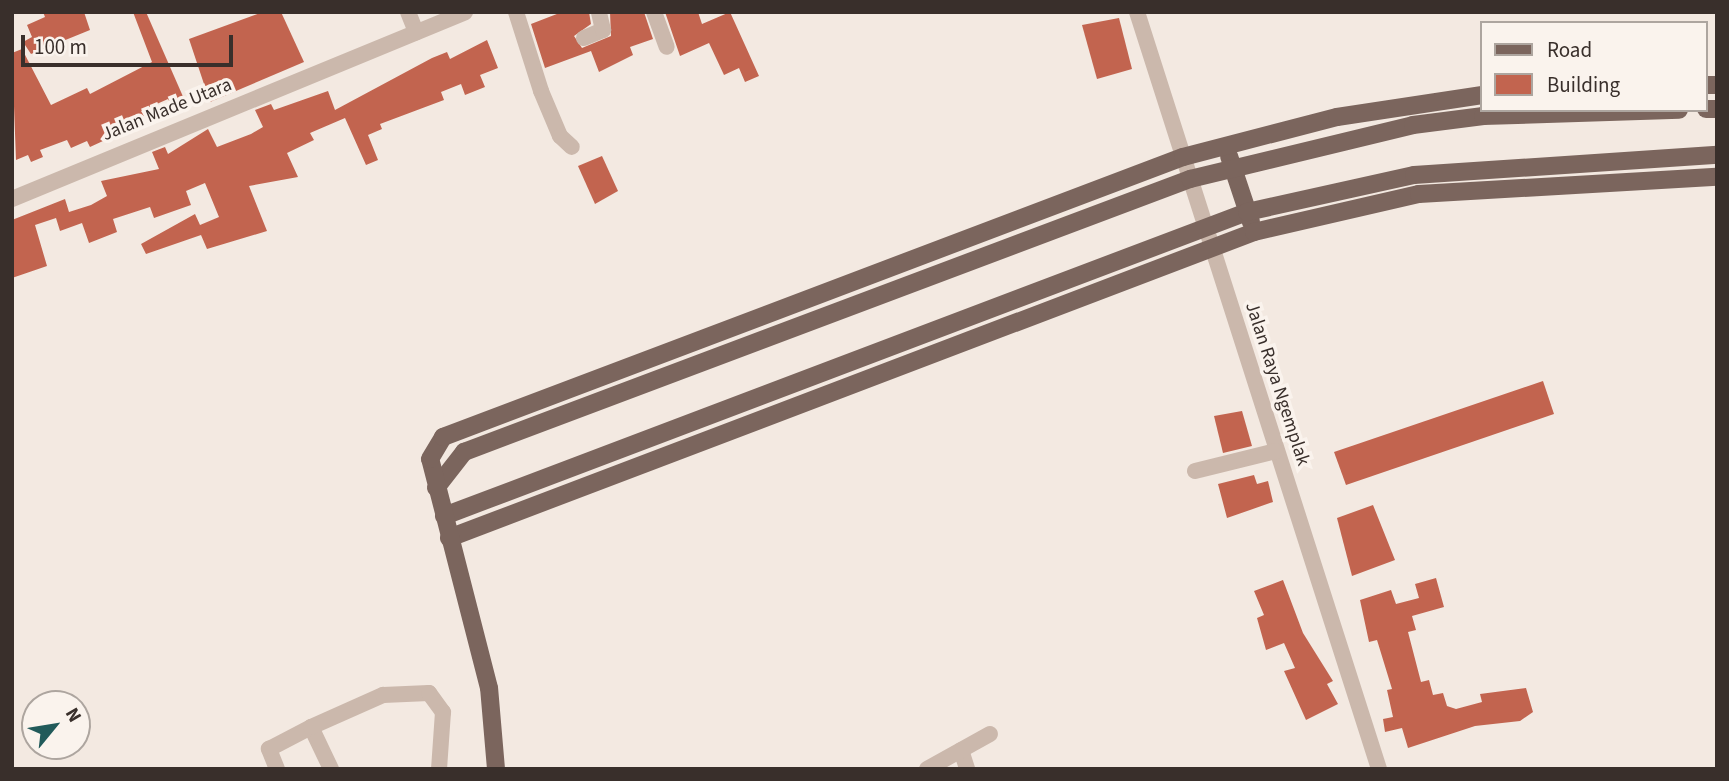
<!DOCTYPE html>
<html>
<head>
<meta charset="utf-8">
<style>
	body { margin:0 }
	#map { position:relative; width:1729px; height:781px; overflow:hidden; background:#f3e9e1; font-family:"Source Sans 3",sans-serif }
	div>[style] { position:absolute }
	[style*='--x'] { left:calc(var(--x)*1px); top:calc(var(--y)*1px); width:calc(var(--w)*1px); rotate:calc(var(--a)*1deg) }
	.building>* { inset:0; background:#c2644f }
	.minor>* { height:16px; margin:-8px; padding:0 8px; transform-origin:8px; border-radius:8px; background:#cbb8ac }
	.major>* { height:18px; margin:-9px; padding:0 9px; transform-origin:9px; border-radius:9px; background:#7b655d }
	span { translate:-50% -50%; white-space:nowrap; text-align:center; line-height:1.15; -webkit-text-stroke:7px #faf3ed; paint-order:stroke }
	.street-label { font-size:19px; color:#392f2b }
	.frame { position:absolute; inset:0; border:14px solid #392f2b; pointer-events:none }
	.legend { position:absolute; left:1480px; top:21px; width:228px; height:91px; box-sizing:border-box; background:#faf3ed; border:2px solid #ada59f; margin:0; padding:9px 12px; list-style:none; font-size:21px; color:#392f2b }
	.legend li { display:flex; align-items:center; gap:14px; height:35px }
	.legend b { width:35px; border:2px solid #ada59f }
	.north { position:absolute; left:21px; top:690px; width:70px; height:70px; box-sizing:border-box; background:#faf3ed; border:2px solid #ada59f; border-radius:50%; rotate:60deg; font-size:19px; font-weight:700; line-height:28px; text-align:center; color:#392f2b }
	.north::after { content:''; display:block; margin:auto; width:24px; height:32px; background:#215a5a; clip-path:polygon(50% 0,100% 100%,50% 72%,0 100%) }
	.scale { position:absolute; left:21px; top:35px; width:212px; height:32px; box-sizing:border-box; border:4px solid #392f2b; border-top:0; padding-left:9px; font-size:21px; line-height:24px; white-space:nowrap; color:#392f2b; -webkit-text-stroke:5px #faf3ed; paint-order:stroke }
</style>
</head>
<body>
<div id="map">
	<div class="building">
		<i style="clip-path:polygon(43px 12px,84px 12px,90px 30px,31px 54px,23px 42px,32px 37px,27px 25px,45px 17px)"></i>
		<i style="clip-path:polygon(133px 12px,146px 12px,188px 108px,176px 113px,168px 99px,141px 111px,144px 116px,127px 124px,129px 129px,90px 147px,87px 141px,71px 148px,67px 140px,40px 150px,43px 157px,31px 162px,28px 155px,16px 160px,12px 53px,22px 49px,51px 105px,87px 88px,90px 94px,152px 62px)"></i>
		<i style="clip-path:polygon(263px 12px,281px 12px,304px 62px,210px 102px,189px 39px)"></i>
		<i style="clip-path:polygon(562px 12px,589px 12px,591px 24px,574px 36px,582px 48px,611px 36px,610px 12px,644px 12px,653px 39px,630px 47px,633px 55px,599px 72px,591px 51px,545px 68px,531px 24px)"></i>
		<i style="clip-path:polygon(665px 12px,698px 12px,702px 24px,730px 12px,759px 76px,745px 82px,739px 68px,724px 75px,709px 43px,680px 56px)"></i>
		<i style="clip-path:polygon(1119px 18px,1132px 69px,1097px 79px,1082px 25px)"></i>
		<i style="clip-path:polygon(487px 40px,498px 68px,480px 75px,485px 87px,465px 95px,461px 84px,441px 92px,444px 100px,380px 124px,382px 129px,368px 135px,378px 160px,366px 165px,345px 118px,310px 133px,314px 140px,287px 153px,298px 177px,249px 186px,267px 231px,207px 249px,201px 235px,146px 254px,141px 244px,195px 214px,200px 225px,219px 217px,205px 183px,186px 191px,191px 205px,154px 218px,150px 207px,113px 219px,117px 232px,89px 243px,82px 223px,60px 231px,56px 218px,35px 225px,47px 266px,12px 278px,12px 220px,65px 199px,69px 212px,91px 205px,107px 196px,101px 181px,159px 169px,152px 152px,165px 147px,168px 154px,208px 129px,217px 147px,251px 134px,263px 127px,255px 110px,271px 104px,274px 110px,328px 91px,335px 110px,432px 58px,447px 52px,450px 59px)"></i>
		<i style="clip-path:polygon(602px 156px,618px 191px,595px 204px,578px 166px)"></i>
		<i style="clip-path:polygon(1543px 381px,1554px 414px,1346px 485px,1334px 452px)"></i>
		<i style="clip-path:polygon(1242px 411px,1252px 446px,1223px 453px,1214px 416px)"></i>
		<i style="clip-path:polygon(1254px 475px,1257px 484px,1268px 481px,1273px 502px,1227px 518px,1218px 484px)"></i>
		<i style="clip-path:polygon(1373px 505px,1395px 560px,1352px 576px,1337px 518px)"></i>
		<i style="clip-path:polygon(1436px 578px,1444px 607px,1412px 616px,1416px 630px,1408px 632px,1421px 682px,1429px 680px,1433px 695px,1443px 693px,1447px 706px,1456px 709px,1482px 702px,1480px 694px,1526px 688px,1533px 712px,1520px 721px,1475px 726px,1408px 748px,1402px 728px,1385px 732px,1383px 719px,1393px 717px,1387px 690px,1392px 689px,1377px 640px,1369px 642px,1360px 600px,1391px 590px,1396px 604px,1419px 598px,1415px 584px)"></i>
		<i style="clip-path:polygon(1283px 580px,1303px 633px,1333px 681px,1327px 684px,1338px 704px,1306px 720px,1284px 671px,1295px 668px,1284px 643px,1266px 650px,1257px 618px,1264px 615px,1254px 591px)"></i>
	</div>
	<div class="minor">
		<i style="--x:408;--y:12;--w:22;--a:68"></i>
		<i style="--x:516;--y:12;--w:83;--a:72.4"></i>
		<i style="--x:541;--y:91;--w:49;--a:67.1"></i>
		<i style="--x:560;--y:136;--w:16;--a:43"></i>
		<i style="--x:654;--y:12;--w:37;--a:70"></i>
		<i style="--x:1137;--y:12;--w:795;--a:72.27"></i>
		<i style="--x:584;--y:38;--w:21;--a:-23"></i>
		<i style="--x:603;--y:30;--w:18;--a:-103"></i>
		<i style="--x:12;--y:199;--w:490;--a:-22.4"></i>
		<i style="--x:1195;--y:471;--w:83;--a:-13.9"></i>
		<i style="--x:311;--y:727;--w:47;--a:64.5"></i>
		<i style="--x:961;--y:750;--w:20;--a:72"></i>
		<i style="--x:277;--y:769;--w:22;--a:-112"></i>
		<i style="--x:269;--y:749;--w:47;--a:-27.6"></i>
		<i style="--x:311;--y:727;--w:79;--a:-24"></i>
		<i style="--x:383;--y:695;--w:46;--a:-2.5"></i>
		<i style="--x:429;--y:693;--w:24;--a:54"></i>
		<i style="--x:443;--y:712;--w:57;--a:94"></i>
		<i style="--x:927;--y:769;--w:72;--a:-29.1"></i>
	</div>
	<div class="major">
		<i style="--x:1706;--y:85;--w:11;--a:0"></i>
		<i style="--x:1706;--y:109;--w:11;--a:0"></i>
		<i style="--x:1229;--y:156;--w:70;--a:71.6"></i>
		<i style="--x:436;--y:488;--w:46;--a:-52.1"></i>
		<i style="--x:464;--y:452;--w:776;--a:-20.61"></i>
		<i style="--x:1190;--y:179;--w:229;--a:-13.6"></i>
		<i style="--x:1413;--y:125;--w:71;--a:-7.3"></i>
		<i style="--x:1483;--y:116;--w:196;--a:-1.8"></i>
		<i style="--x:444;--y:516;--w:859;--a:-20.74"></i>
		<i style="--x:1247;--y:212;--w:171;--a:-12.5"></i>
		<i style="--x:1414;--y:175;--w:304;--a:-3.8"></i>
		<i style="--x:449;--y:538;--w:861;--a:-20.81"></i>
		<i style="--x:1254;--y:232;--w:169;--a:-13"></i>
		<i style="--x:1419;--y:194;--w:298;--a:-3.3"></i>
		<i style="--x:496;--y:769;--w:81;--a:-94.9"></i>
		<i style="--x:489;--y:688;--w:236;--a:-104.4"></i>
		<i style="--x:430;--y:459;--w:26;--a:-59"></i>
		<i style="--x:443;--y:437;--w:791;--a:-20.73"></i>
		<i style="--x:1183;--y:157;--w:159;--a:-14.6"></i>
		<i style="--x:1337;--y:117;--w:147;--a:-8.6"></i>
	</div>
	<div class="street-label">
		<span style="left:167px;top:110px;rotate:-22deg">Jalan Made Utara</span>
		<span style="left:1277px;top:384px;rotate:72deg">Jalan Raya Ngemplak</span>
	</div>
	<div class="frame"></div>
	<ul class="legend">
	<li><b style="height:9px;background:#7b655d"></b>Road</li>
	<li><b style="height:19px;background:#c2644f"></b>Building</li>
	</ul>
	<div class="north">N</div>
	<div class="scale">100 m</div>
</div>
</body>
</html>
